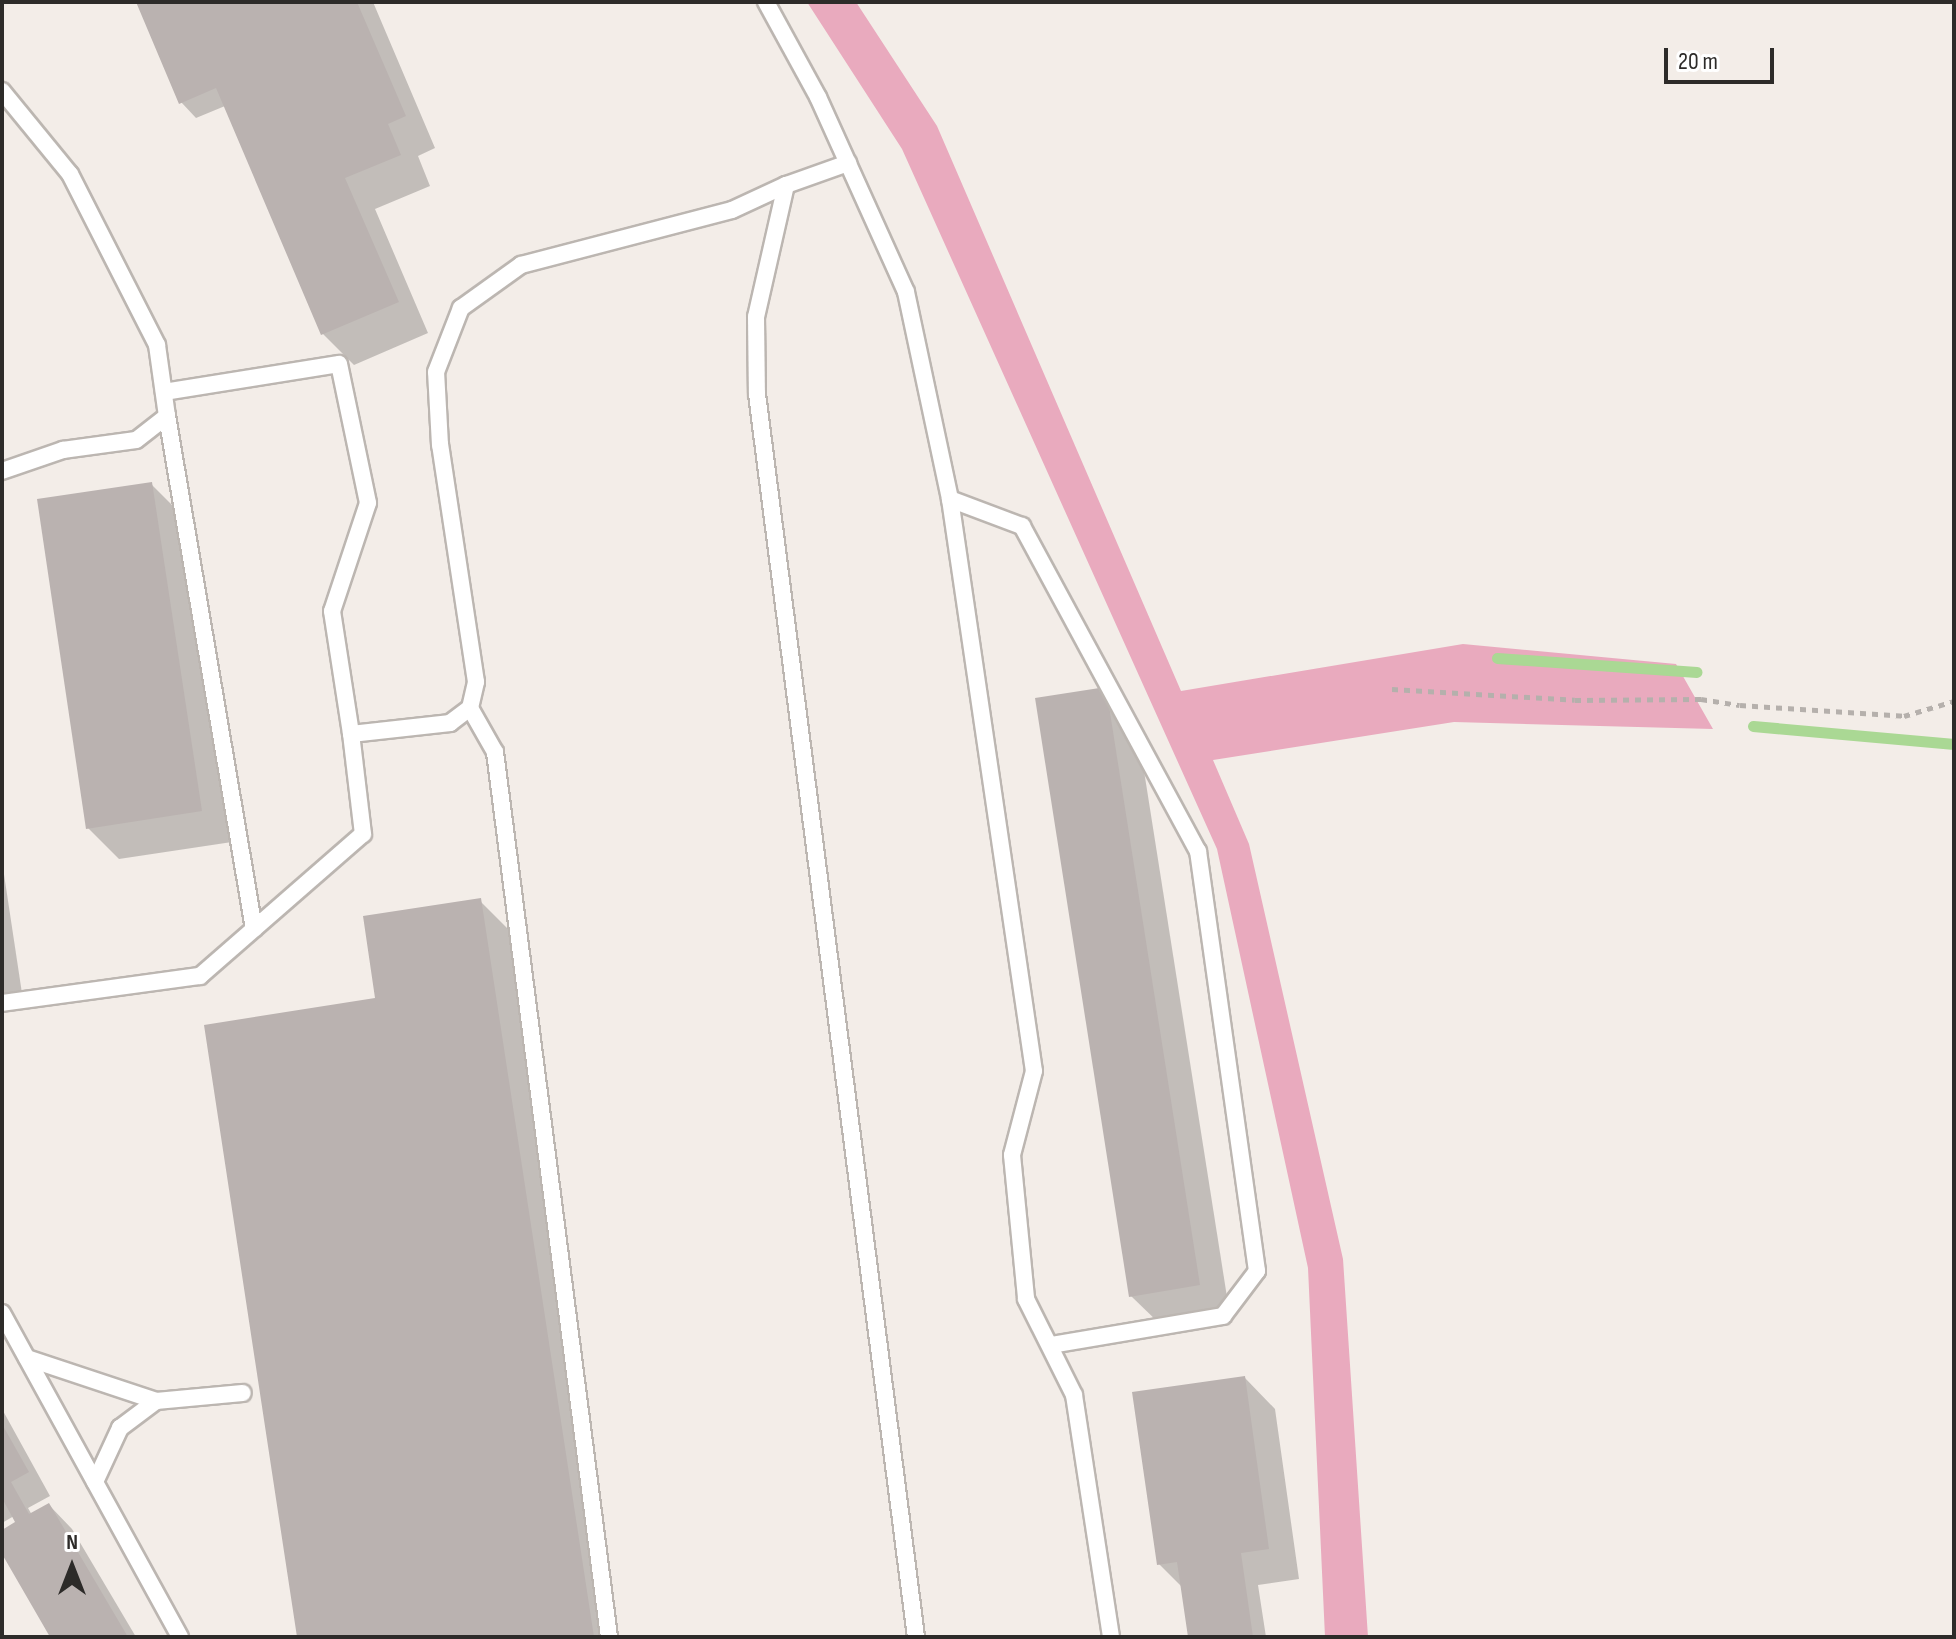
<!DOCTYPE html>
<html>
<head>
<meta charset="utf-8">
<style>
	body { margin:0 }
	#map { position:relative; width:1956px; height:1639px; overflow:hidden; background:#f3ede8; font-family:"Sofia Sans Condensed",sans-serif }
	div>[style] { position:absolute }
	[style*='--x'] { left:calc(var(--x)*1px); top:calc(var(--y)*1px); width:calc(var(--w)*1px); rotate:calc(var(--a)*1deg) }
	.green>* { inset:0; background:#e9aabe }
	.shadow>* { inset:0; background:#0003 }
	.stream>* { height:11px; margin:-5.5px; padding:0 5.5px; transform-origin:5.5px; border-radius:5.5px; background:#aad894 }
	.building>* { inset:0; background:#bab2b0 }
	.path>* { height:5px; margin-top:-2.5px; transform-origin:0; background:repeating-linear-gradient(90deg,#b5b0ac 0 6px,transparent 0 12px) }
	.roads { filter:drop-shadow(2px 0 #bcb6b1) drop-shadow(-2px 0 #bcb6b1) drop-shadow(0 2px #bcb6b1) drop-shadow(0 -2px #bcb6b1) }
	.service>* { height:16px; margin:-8px; padding:0 8px; transform-origin:8px; border-radius:8px; background:#fff }
	span { translate:-50% -50%; white-space:nowrap; text-align:center; line-height:1.15; -webkit-text-stroke:7px #fff; paint-order:stroke }
	.frame { position:absolute; inset:0; border:4px solid #2d2b29; pointer-events:none }
	.north { position:absolute; left:32px; top:1527px; width:80px; height:80px; -webkit-text-stroke:6px #fff; paint-order:stroke; rotate:0deg; font-size:22px; font-weight:700; line-height:32px; text-align:center; color:#2d2b29 }
	.north::after { content:''; display:block; margin:auto; width:28px; height:36px; background:#2d2b29; clip-path:polygon(50% 0,100% 100%,50% 72%,0 100%) }
	.scale { position:absolute; left:1664px; top:48px; width:110px; height:36px; box-sizing:border-box; border:4px solid #2d2b29; border-top:0; padding-left:10px; font-size:24px; line-height:28px; white-space:nowrap; color:#2d2b29; -webkit-text-stroke:6px #fff; paint-order:stroke }
</style>
</head>
<body>
<div id="map">
	<div class="green">
		<i style="clip-path:polygon(807px 2px,856px 2px,937px 126px,1181px 691px,1463px 644px,1676px 664px,1713px 729px,1454px 722px,1213px 760px,1249px 844px,1343px 1259px,1368px 1637px,1325px 1637px,1308px 1268px,1217px 849px,902px 149px)"></i>
	</div>
	<div class="shadow">
		<i style="clip-path:polygon(138px 2px,373px 2px,435px 148px,418px 156px,430px 186px,375px 209px,428px 333px,354px 365px,323px 334px,225px 106px,196px 118px,181px 102px)"></i>
		<i style="clip-path:polygon(152px 485px,183px 516px,232px 842px,119px 859px,88px 828px)"></i>
		<i style="clip-path:polygon(1105px 690px,1136px 720px,1230px 1316px,1162px 1326px,1131px 1296px)"></i>
		<i style="clip-path:polygon(2px 861px,23px 1000px,2px 1003px)"></i>
		<i style="clip-path:polygon(480px 901px,511px 932px,619px 1637px,299px 1637px,377px 1000px)"></i>
		<i style="clip-path:polygon(1245px 1378px,1275px 1409px,1299px 1579px,1258px 1585px,1266px 1637px,1190px 1637px,1183px 1588px,1159px 1564px)"></i>
		<i style="clip-path:polygon(2px 1409px,50px 1496px,28px 1508px,32px 1515px,49px 1505px,72px 1529px,136px 1637px,53px 1637px,2px 1550px,2px 1532px,19px 1523px,14px 1516px,2px 1523px)"></i>
	</div>
	<div class="stream">
		<i style="--x:1497;--y:658;--w:200;--a:4"></i>
		<i style="--x:1753;--y:726;--w:202;--a:5.1"></i>
	</div>
	<div class="building">
		<i style="clip-path:polygon(136px 2px,357px 2px,406px 116px,388px 124px,401px 155px,345px 178px,399px 302px,321px 335px,216px 88px,179px 104px)"></i>
		<i style="clip-path:polygon(152px 482px,202px 811px,86px 829px,37px 499px)"></i>
		<i style="clip-path:polygon(1106px 687px,1200px 1285px,1129px 1297px,1035px 698px)"></i>
		<i style="clip-path:polygon(481px 898px,594px 1637px,297px 1637px,204px 1025px,375px 998px,363px 916px)"></i>
		<i style="clip-path:polygon(1245px 1376px,1269px 1549px,1241px 1553px,1253px 1637px,1188px 1637px,1177px 1562px,1157px 1565px,1132px 1392px)"></i>
		<i style="clip-path:polygon(2px 1424px,29px 1472px,11px 1482px,29px 1514px,49px 1503px,128px 1637px,50px 1637px,2px 1554px,2px 1530px,15px 1522px,2px 1498px)"></i>
	</div>
	<div class="path">
		<i style="--x:1392;--y:689;--w:183;--a:3.4"></i>
		<i style="--x:1575;--y:700;--w:126;--a:-0.5"></i>
		<i style="--x:1701;--y:699;--w:39;--a:9"></i>
		<i style="--x:1740;--y:705;--w:164;--a:3.8"></i>
		<i style="--x:1904;--y:716;--w:52;--a:-16.7"></i>
	</div>
	<div class="roads">
		<div class="service">
			<i style="--x:766;--y:2;--w:108;--a:61.3"></i>
			<i style="--x:818;--y:97;--w:214;--a:65.7"></i>
			<i style="--x:906;--y:292;--w:212;--a:78"></i>
			<i style="--x:950;--y:499;--w:77;--a:20.6"></i>
			<i style="--x:1022;--y:526;--w:370;--a:61.6"></i>
			<i style="--x:1198;--y:851;--w:424;--a:82"></i>
			<i style="--x:1257;--y:1271;--w:56;--a:127.1"></i>
			<i style="--x:1223;--y:1316;--w:173;--a:170.4"></i>
			<i style="--x:2;--y:91;--w:107;--a:50.7"></i>
			<i style="--x:70;--y:174;--w:192;--a:63"></i>
			<i style="--x:157;--y:345;--w:72;--a:82"></i>
			<i style="--x:167;--y:416;--w:39;--a:142"></i>
			<i style="--x:136;--y:440;--w:74;--a:172.2"></i>
			<i style="--x:63;--y:450;--w:65;--a:161"></i>
			<i style="--x:786;--y:185;--w:135;--a:102.8"></i>
			<i style="--x:756;--y:317;--w:77;--a:89.3"></i>
			<i style="--x:757;--y:394;--w:1253;--a:82.71"></i>
			<i style="--x:164;--y:392;--w:177;--a:-9.1"></i>
			<i style="--x:339;--y:364;--w:142;--a:78.2"></i>
			<i style="--x:368;--y:503;--w:114;--a:108.4"></i>
			<i style="--x:332;--y:611;--w:124;--a:81.2"></i>
			<i style="--x:351;--y:734;--w:100;--a:-6.3"></i>
			<i style="--x:450;--y:723;--w:25;--a:-37"></i>
			<i style="--x:470;--y:708;--w:27;--a:-77"></i>
			<i style="--x:476;--y:682;--w:240;--a:-98.6"></i>
			<i style="--x:440;--y:445;--w:73;--a:-93.1"></i>
			<i style="--x:436;--y:372;--w:69;--a:-68.7"></i>
			<i style="--x:461;--y:308;--w:74;--a:-35.6"></i>
			<i style="--x:521;--y:265;--w:218;--a:-14.6"></i>
			<i style="--x:732;--y:210;--w:60;--a:-24.8"></i>
			<i style="--x:786;--y:185;--w:66;--a:-19.5"></i>
			<i style="--x:167;--y:416;--w:520;--a:80.37"></i>
			<i style="--x:950;--y:499;--w:578;--a:81.65"></i>
			<i style="--x:1034;--y:1071;--w:87;--a:104.7"></i>
			<i style="--x:1012;--y:1155;--w:145;--a:84.4"></i>
			<i style="--x:1026;--y:1299;--w:107;--a:63.4"></i>
			<i style="--x:1074;--y:1395;--w:245;--a:81.3"></i>
			<i style="--x:470;--y:708;--w:51;--a:60.4"></i>
			<i style="--x:495;--y:752;--w:892;--a:82.66"></i>
			<i style="--x:2;--y:1003;--w:200;--a:-7.8"></i>
			<i style="--x:200;--y:976;--w:216;--a:-41.1"></i>
			<i style="--x:363;--y:834;--w:101;--a:-96.8"></i>
			<i style="--x:2;--y:1313;--w:370;--a:61.2"></i>
			<i style="--x:27;--y:1358;--w:136;--a:18.4"></i>
			<i style="--x:95;--y:1482;--w:60;--a:-65.2"></i>
			<i style="--x:120;--y:1428;--w:45;--a:-36.9"></i>
			<i style="--x:156;--y:1401;--w:87;--a:-5.3"></i>
		</div>
	</div>
	<div class="frame"></div>
	<div class="north">N</div>
	<div class="scale">20 m</div>
</div>
</body>
</html>
